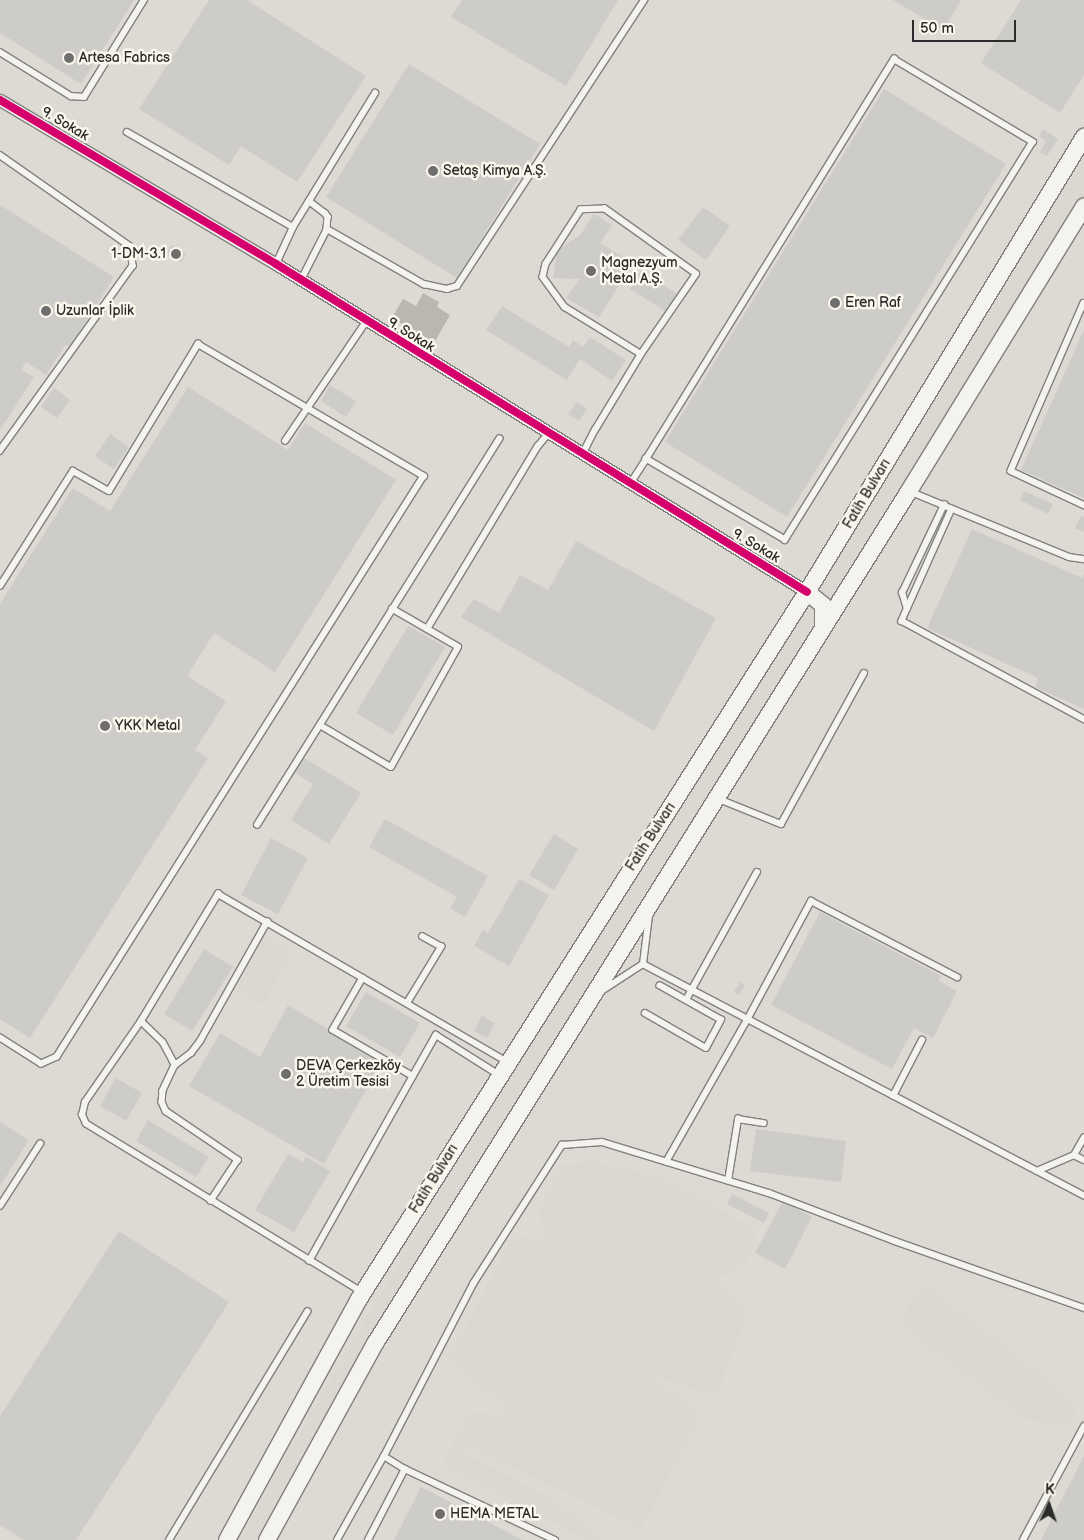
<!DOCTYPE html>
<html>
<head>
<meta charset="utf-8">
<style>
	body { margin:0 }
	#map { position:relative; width:1084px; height:1540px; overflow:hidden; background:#eae9e4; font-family:"Balsamiq Sans",sans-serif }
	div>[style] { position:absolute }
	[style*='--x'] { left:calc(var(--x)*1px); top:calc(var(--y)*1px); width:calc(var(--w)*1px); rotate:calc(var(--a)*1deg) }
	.built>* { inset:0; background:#dcdad3 }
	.green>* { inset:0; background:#dbd8d1 }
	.water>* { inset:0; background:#b9b7b0 }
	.building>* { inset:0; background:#cdccc8 }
	.roads { filter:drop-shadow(1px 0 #81807e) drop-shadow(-1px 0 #81807e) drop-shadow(0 1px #81807e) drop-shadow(0 -1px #81807e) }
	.lane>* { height:5.5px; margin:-2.75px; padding:0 2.75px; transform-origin:2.75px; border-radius:2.75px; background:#f4f3ef }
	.street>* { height:11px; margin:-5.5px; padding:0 5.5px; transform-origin:5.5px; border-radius:5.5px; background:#f4f3ef }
	.secondary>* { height:16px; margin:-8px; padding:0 8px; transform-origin:8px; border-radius:8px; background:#f4f3ef }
	.cycleway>* { height:8px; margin:-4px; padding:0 4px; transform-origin:4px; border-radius:4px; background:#d6006c }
	.dots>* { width:14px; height:14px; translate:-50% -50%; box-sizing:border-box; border:2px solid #fbf7ec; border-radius:50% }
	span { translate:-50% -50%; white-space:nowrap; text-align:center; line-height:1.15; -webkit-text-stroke:5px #fbf7ec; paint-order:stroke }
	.poi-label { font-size:14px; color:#2b2b2b }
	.left { translate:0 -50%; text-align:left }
	.right { translate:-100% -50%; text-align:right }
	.street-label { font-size:14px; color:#2b2b2b }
	.north { position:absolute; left:1024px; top:1480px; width:50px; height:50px; -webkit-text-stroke:4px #fbf7ec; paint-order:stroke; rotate:3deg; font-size:14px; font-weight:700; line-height:20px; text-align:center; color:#2b2b2b }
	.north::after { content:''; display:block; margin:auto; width:18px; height:22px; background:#2b2b2b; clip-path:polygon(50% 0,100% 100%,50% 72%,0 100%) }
	.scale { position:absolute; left:912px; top:20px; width:104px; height:22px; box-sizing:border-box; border:2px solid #2b2b2b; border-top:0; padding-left:6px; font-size:15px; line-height:18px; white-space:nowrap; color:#2b2b2b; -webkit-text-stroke:4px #fbf7ec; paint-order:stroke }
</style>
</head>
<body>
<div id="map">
	<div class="built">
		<i style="clip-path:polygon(0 0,1084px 0,1084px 1540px,0 1540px)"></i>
	</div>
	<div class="green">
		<i style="clip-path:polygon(1084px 159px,1084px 196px,905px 485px,261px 1540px,240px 1540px,275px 1476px,518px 1060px,961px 357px)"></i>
		<i style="clip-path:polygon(265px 935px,293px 950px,263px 1005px,235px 990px)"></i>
		<i style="clip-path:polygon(590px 1161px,658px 1177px,757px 1229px,747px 1262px,715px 1280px,747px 1315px,716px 1397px,648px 1373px,701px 1415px,641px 1529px,467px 1445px,462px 1452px,556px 1501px,599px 1540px,586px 1540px,443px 1464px,470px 1413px,512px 1414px,449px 1357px,514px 1237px,545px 1238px,539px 1209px,561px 1166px)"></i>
		<i style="clip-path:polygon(924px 1284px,1068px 1396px,1077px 1410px,1062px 1427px,1024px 1418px,903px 1327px,907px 1307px)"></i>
	</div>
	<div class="water">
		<i style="clip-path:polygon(423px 293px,439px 302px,437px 307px,450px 315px,434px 343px,392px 318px,403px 299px,416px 306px)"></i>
	</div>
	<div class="building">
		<i style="clip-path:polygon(0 0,134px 0,81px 84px,0 33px)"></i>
		<i style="clip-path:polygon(209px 0,247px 0,366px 76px,297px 182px,241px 146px,229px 165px,139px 109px)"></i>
		<i style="clip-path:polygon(462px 0,618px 0,566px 86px,451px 17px)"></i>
		<i style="clip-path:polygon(893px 0,961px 0,943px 30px)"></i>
		<i style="clip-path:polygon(1021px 0,1084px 0,1084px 75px,1060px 113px,981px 63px)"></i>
		<i style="clip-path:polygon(409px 64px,540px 144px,457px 278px,326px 197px)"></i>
		<i style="clip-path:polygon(884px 89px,1006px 164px,787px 517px,665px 442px)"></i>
		<i style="clip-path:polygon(1043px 129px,1058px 139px,1047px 156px,1040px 152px,1046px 141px,1039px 136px)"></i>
		<i style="clip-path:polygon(0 205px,114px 277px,70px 347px,65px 345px,46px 375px,26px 362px,21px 370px,34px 377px,0 430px)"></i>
		<i style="clip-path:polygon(703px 207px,730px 226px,706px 260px,678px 240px)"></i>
		<i style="clip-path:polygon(594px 214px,612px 225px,600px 243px,633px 263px,599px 317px,566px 298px,580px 279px,553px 278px,557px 251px,580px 235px)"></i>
		<i style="clip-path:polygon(172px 245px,186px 254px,181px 263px,166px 254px)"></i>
		<i style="clip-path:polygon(641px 271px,679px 295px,667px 312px,630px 289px)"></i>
		<i style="clip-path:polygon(502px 306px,569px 347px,573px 340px,583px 347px,590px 337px,626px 360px,612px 381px,580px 359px,567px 380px,486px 330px)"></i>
		<i style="clip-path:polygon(1084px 330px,1084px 498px,1021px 470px)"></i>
		<i style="clip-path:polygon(330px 385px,356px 401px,346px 417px,321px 401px)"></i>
		<i style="clip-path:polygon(188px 387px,288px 450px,305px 423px,396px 480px,275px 672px,214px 633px,187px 676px,226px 701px,195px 750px,208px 758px,30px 1038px,0 1019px,0 604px,73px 488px,110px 511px)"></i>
		<i style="clip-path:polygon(54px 388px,70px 400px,57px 418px,41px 407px)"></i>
		<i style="clip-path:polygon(577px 402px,587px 409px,579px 421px,568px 414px)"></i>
		<i style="clip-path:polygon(110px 434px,129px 447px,114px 469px,95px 456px)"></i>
		<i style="clip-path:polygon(1024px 491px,1053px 504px,1048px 514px,1020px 500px)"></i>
		<i style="clip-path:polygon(1081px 516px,1084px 517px,1084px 532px,1075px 528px)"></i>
		<i style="clip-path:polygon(972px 529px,1082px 578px,1084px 574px,1084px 709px,1035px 687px,1038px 678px,927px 628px)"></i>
		<i style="clip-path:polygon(576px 541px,716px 618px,654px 731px,461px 617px,474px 599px,499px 613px,520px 575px,548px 590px)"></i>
		<i style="clip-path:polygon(408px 626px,445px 647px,393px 735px,356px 713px)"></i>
		<i style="clip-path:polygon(303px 757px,361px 793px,329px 844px,291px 820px,313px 784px,294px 772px)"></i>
		<i style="clip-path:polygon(385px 819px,488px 876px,465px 917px,450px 908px,457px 897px,369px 847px)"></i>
		<i style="clip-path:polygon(554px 834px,578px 849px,554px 890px,529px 875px)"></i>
		<i style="clip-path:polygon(271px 838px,308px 858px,278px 914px,241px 895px)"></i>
		<i style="clip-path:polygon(519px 879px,549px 895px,509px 966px,474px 946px,483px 930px,488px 933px)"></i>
		<i style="clip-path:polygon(820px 912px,941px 976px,939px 981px,957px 991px,933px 1038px,914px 1028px,892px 1069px,771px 1005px)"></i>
		<i style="clip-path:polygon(204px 949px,233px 967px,192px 1031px,164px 1014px)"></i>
		<i style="clip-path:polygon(740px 982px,745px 985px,739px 995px,734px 992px)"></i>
		<i style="clip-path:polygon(366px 992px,420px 1023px,400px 1057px,346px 1026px)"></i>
		<i style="clip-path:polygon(288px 1005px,382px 1062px,324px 1164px,189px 1086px,220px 1033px,260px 1057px)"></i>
		<i style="clip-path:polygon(482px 1016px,495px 1023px,487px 1038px,474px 1031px)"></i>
		<i style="clip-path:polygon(116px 1078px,142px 1093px,126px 1121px,100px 1106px)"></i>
		<i style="clip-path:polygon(148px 1120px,209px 1157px,196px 1177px,136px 1141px)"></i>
		<i style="clip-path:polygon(0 1122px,29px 1140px,0 1186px)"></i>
		<i style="clip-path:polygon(756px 1129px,846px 1141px,841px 1182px,750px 1171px)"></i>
		<i style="clip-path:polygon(288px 1154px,303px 1162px,306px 1157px,330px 1171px,294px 1232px,255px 1210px)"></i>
		<i style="clip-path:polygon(732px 1194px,769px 1213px,764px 1223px,727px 1204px)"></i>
		<i style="clip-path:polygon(783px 1201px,812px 1217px,785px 1269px,755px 1253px)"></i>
		<i style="clip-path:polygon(119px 1231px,229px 1302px,76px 1540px,24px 1540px,0 1525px,0 1416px)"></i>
		<i style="clip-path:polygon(1084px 1456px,1084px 1540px,1041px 1540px)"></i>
		<i style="clip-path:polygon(421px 1487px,523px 1540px,394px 1540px)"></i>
	</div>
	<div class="roads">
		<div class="lane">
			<i style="--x:0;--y:52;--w:84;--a:31.8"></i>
			<i style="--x:71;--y:96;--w:13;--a:4"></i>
			<i style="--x:84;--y:97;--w:114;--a:-58.3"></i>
			<i style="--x:127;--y:132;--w:191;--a:29.8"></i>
			<i style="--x:0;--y:155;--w:159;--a:35"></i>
			<i style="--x:130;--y:246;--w:20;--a:81"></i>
			<i style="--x:133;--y:266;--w:228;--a:125.7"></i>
			<i style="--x:309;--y:201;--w:20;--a:37"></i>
			<i style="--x:325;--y:213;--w:5;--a:53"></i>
			<i style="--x:328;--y:217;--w:12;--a:95"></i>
			<i style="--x:276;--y:264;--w:41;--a:-65.3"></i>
			<i style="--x:293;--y:227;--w:157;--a:-58.5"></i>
			<i style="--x:301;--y:280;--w:57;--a:-63"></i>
			<i style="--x:327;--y:229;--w:112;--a:29.6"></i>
			<i style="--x:424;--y:284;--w:24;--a:12"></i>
			<i style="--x:447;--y:289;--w:10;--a:-17"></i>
			<i style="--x:457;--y:286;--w:342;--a:-56.8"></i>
			<i style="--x:1084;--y:303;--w:183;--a:113.5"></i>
			<i style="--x:1011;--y:471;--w:81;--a:25"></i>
			<i style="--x:285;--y:441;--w:144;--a:-55.8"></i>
			<i style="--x:582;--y:455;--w:28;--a:-63"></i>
			<i style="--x:595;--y:430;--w:89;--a:-58.8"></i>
			<i style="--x:641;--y:354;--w:97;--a:-55.5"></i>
			<i style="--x:696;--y:274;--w:112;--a:-144.5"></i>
			<i style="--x:605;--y:209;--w:24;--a:178"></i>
			<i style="--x:581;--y:210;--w:64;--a:122.9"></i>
			<i style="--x:546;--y:264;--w:13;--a:103"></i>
			<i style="--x:543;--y:277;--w:37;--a:54"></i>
			<i style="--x:565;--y:307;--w:89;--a:31.7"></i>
			<i style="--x:630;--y:484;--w:30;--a:-57"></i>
			<i style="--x:646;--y:459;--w:471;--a:-58.2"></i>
			<i style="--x:894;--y:59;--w:162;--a:30.8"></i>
			<i style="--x:1033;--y:142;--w:469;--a:121.9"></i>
			<i style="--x:785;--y:540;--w:161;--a:-149.8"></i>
			<i style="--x:909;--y:491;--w:173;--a:22.4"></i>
			<i style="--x:1069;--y:557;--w:15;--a:8"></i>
			<i style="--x:952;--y:509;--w:123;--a:114.1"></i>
			<i style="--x:902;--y:621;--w:207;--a:28.3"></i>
			<i style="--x:0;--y:586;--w:136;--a:-57.6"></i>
			<i style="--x:73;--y:471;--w:41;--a:29.1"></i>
			<i style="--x:109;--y:491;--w:172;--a:-58.8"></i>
			<i style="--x:198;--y:344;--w:262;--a:30.3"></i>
			<i style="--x:424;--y:476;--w:687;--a:122.28"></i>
			<i style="--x:57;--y:1057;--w:17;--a:156"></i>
			<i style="--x:41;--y:1064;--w:49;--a:-147.6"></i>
			<i style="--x:907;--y:609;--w:17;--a:-107"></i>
			<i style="--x:902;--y:593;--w:98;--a:-64.5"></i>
			<i style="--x:427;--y:629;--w:214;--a:-58.8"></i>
			<i style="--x:538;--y:446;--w:16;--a:-50"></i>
			<i style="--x:320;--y:725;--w:82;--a:30.6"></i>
			<i style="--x:391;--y:767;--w:137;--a:-60.8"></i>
			<i style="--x:458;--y:647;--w:76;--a:-150.1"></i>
			<i style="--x:719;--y:799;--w:67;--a:22"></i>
			<i style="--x:781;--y:824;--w:172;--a:-61.2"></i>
			<i style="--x:257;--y:825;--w:456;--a:-57.9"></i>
			<i style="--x:643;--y:964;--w:498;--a:27.7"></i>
			<i style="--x:363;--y:978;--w:60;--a:120"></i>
			<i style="--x:333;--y:1030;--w:92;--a:29.9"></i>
			<i style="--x:603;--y:990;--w:48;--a:-33"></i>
			<i style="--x:643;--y:964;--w:48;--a:-82.9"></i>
			<i style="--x:686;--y:1000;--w:146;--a:-61"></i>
			<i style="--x:407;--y:1003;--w:66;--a:-58.7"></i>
			<i style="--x:441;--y:947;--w:21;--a:-151"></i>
			<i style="--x:645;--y:1013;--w:70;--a:29.8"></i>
			<i style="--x:706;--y:1048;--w:32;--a:-62"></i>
			<i style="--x:721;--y:1020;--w:70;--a:-150.9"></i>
			<i style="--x:141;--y:1021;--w:30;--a:44"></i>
			<i style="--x:163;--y:1042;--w:26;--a:62"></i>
			<i style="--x:175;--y:1065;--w:29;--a:115"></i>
			<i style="--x:163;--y:1091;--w:11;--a:95"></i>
			<i style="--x:162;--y:1102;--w:10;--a:66"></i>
			<i style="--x:166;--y:1111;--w:87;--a:34.2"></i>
			<i style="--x:238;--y:1160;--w:49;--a:123.4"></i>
			<i style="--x:175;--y:1065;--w:20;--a:-37"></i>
			<i style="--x:191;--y:1053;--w:15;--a:-53"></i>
			<i style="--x:200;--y:1041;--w:137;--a:-60.6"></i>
			<i style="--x:893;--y:1096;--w:63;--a:-62.6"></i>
			<i style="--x:1074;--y:1155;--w:20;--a:-60"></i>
			<i style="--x:666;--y:1162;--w:163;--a:-60.3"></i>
			<i style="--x:747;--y:1020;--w:135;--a:-61.7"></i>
			<i style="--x:811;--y:901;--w:165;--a:27.5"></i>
			<i style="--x:1037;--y:1171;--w:40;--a:-23.4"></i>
			<i style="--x:1074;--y:1155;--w:11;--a:27"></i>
			<i style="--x:728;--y:1181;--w:63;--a:-80.8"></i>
			<i style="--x:738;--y:1119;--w:26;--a:9"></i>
			<i style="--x:0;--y:1206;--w:74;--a:-57.2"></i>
			<i style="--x:309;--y:1261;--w:259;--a:-60.7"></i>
			<i style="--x:436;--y:1035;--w:73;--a:32.2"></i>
			<i style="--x:363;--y:1293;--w:324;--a:-148.6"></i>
			<i style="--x:86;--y:1124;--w:10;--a:-114"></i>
			<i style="--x:82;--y:1115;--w:13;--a:-77"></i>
			<i style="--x:85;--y:1102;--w:98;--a:-55.3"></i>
			<i style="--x:141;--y:1021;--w:149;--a:-58.8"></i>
			<i style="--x:218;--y:894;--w:335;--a:30.1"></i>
			<i style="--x:384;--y:1456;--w:194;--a:-62.6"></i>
			<i style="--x:473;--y:1284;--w:165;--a:-57.4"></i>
			<i style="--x:562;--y:1145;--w:40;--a:-4.3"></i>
			<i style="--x:602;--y:1142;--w:175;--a:17"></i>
			<i style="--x:769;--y:1193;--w:135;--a:20.9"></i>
			<i style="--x:895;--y:1241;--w:201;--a:19.5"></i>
			<i style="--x:169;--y:1540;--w:267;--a:-58.8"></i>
			<i style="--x:337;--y:1540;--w:96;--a:-60.8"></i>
			<i style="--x:384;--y:1456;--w:25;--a:32"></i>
			<i style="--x:368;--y:1540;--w:80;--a:-62.5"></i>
			<i style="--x:405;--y:1469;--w:166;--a:25.3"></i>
			<i style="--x:1023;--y:1540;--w:129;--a:-61.8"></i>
		</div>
		<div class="street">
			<i style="--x:0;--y:100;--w:321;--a:30.7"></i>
			<i style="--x:276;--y:264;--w:624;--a:31.7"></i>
		</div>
		<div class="secondary">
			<i style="--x:807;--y:592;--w:21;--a:39"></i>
			<i style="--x:823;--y:605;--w:23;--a:90"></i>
			<i style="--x:227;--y:1540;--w:275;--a:-61.3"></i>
			<i style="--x:359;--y:1299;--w:837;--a:-57.64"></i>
			<i style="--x:807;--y:592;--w:533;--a:-58.67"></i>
			<i style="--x:267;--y:1540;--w:226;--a:-61.2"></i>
			<i style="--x:376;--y:1342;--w:1004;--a:-57.94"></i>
			<i style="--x:909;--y:491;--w:334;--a:-58.4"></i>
		</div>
	</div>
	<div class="cycleway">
		<i style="--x:0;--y:100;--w:321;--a:30.7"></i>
		<i style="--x:276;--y:264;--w:624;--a:31.7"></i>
	</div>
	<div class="dots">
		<i style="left:69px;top:58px;background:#6e6e6c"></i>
		<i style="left:433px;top:171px;background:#6e6e6c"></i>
		<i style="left:176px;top:254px;background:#6e6e6c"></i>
		<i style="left:591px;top:271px;background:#6e6e6c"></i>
		<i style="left:835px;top:303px;background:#6e6e6c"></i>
		<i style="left:46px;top:311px;background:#6e6e6c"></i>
		<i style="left:105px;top:726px;background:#6e6e6c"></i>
		<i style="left:286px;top:1074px;background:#6e6e6c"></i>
		<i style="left:440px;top:1514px;background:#6e6e6c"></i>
	</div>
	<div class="poi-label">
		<span class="left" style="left:79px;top:58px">Artesa Fabrics</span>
		<span class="left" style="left:443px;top:171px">Setaş Kimya A.Ş.</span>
		<span class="right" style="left:166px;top:254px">1-DM-3.1</span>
		<span class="left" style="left:601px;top:271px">Magnezyum<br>Metal A.Ş.</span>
		<span class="left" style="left:845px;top:303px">Eren Raf</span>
		<span class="left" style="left:56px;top:311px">Uzunlar İplik</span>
		<span class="left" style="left:115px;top:726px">YKK Metal</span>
		<span class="left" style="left:296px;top:1074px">DEVA Çerkezköy<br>2 Üretim Tesisi</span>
		<span class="left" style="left:450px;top:1514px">HEMA METAL</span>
	</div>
	<div class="street-label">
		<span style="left:65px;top:124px;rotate:31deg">9. Sokak</span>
		<span style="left:411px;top:335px;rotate:32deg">9. Sokak</span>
		<span style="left:867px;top:494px;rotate:-59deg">Fatih Bulvarı</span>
		<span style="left:756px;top:546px;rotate:31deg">9. Sokak</span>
		<span style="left:651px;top:837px;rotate:-57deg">Fatih Bulvarı</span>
		<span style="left:434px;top:1179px;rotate:-58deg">Fatih Bulvarı</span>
	</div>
	<div class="north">K</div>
	<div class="scale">50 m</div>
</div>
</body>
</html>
